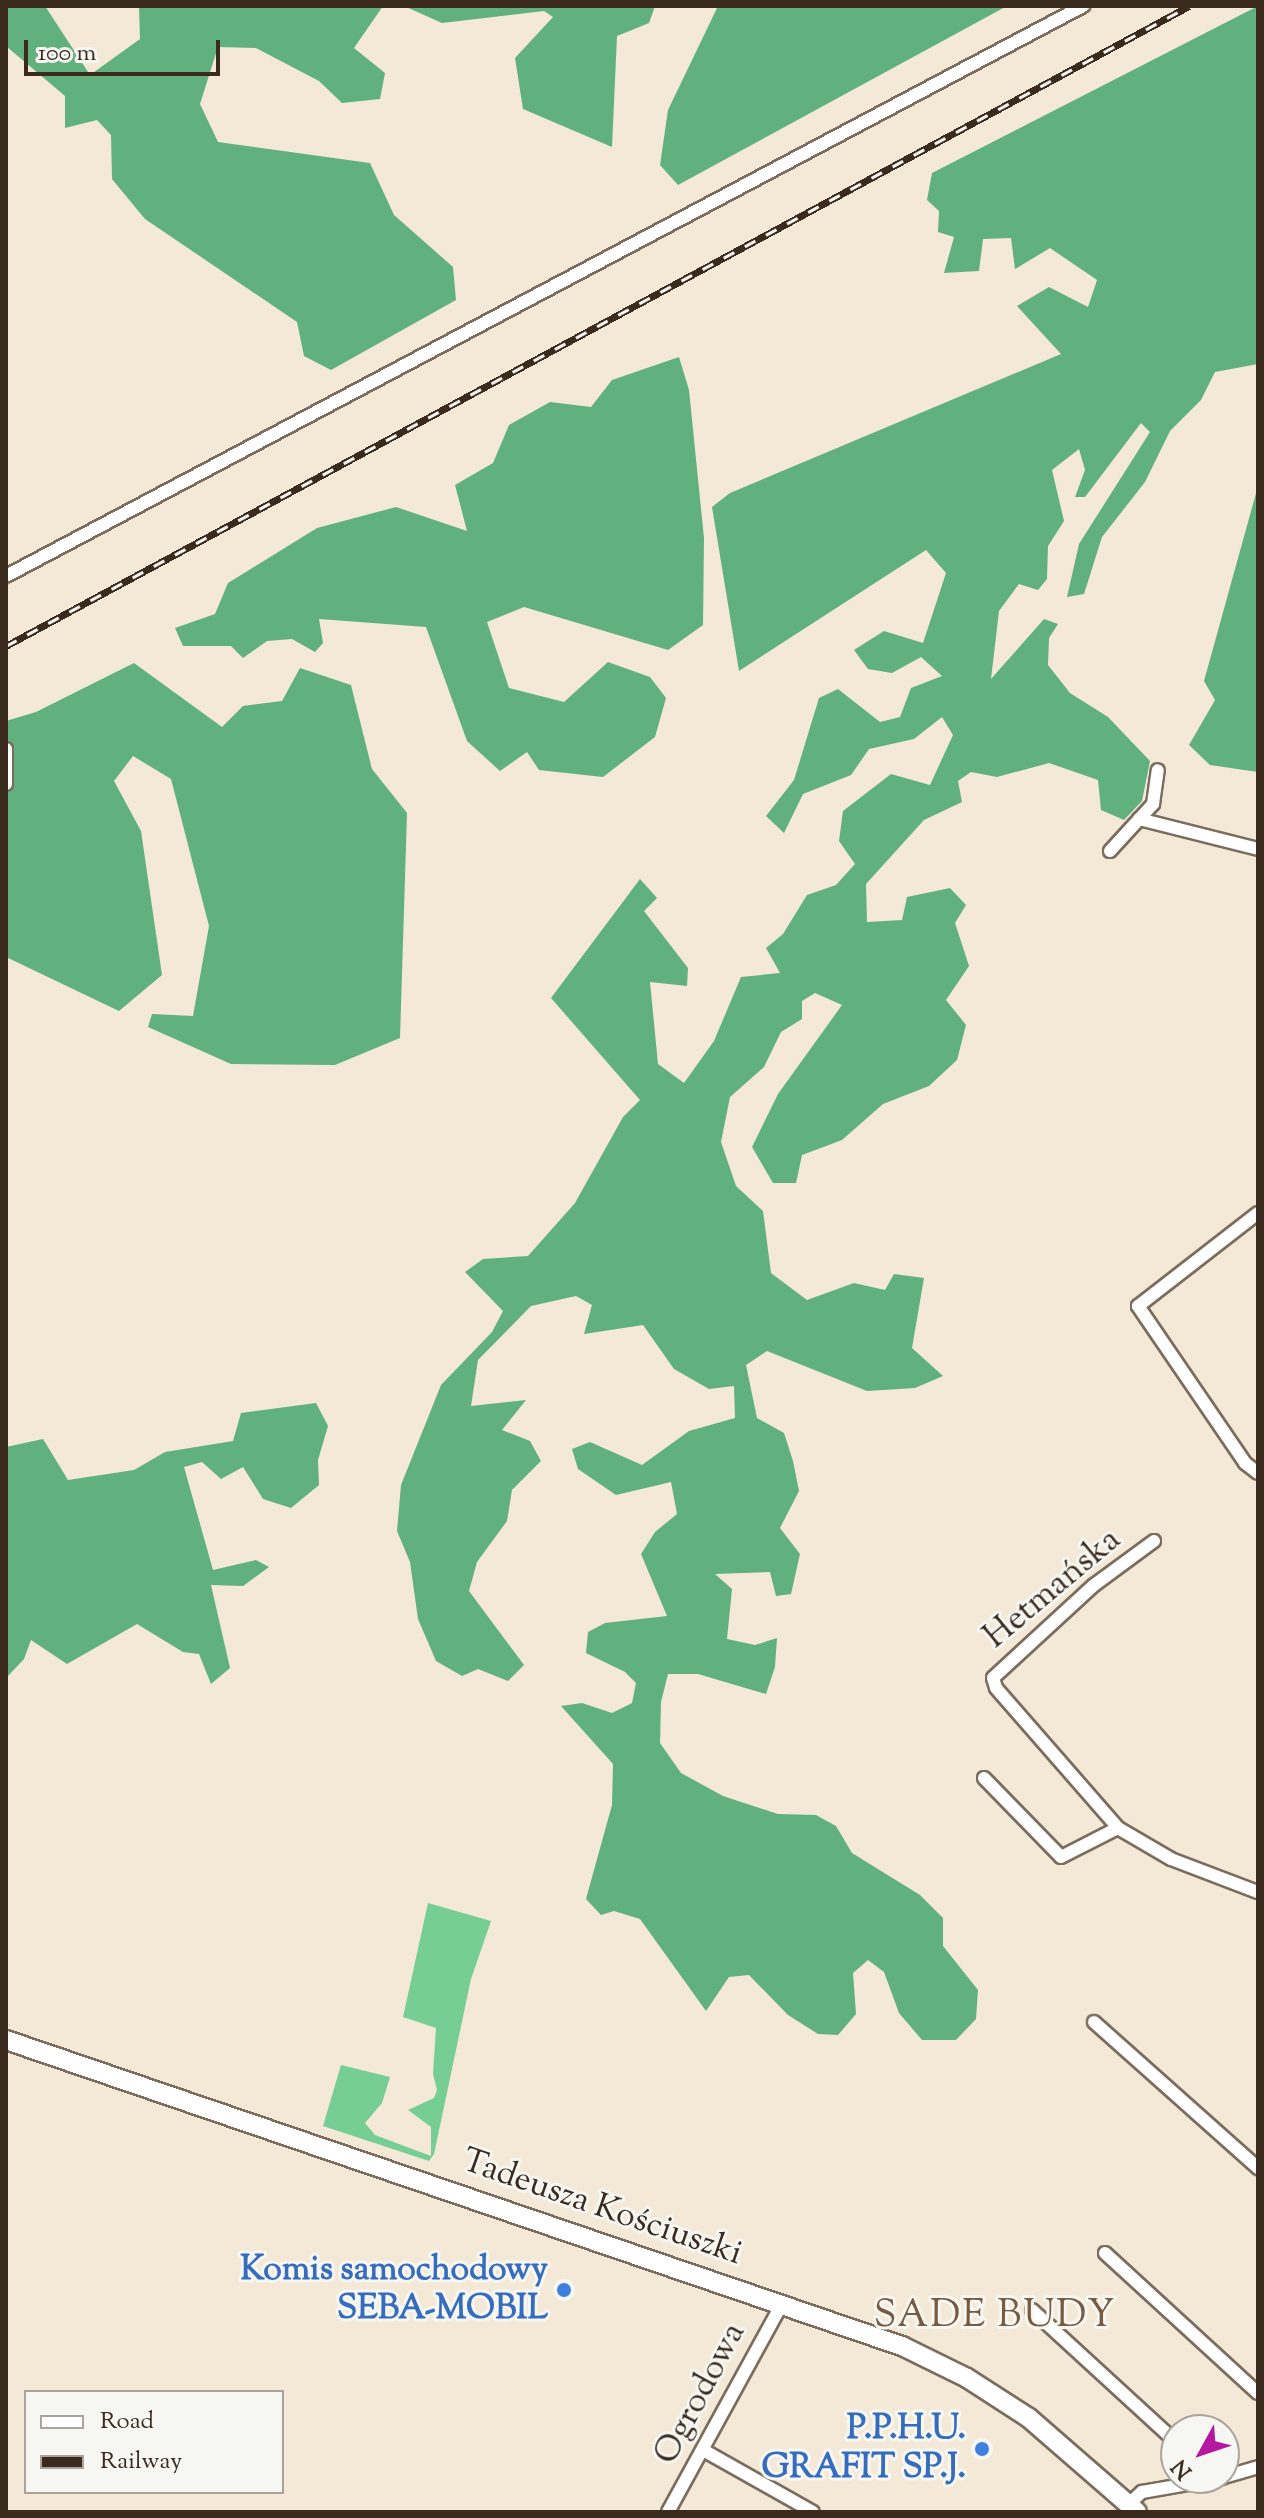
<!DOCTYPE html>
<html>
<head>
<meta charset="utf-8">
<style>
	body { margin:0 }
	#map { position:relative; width:1264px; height:2518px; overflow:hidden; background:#f3e9d6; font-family:"Sorts Mill Goudy",serif }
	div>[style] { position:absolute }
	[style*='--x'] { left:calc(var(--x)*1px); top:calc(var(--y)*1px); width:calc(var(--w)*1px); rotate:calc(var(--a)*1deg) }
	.green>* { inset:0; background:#76ce94 }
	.forest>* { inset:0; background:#60b17e }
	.roads { filter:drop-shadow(2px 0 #7b6d5e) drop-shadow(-2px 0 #7b6d5e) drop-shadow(0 2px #7b6d5e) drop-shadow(0 -2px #7b6d5e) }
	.street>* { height:12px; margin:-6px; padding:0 6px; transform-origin:6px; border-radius:6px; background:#fff }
	.secondary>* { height:18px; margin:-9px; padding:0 9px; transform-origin:9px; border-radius:9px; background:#fff }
	.rail>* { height:7px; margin-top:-3.5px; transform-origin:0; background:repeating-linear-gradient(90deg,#f6f6f2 0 12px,#3b2a1e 0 24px); box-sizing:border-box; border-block:2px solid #3b2a1e }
	.dots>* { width:22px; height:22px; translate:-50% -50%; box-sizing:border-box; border:4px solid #f6f6f2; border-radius:50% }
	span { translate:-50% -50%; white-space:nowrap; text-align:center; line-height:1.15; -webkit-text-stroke:6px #f6f6f2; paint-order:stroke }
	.street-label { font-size:34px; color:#3b2a1e }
	.shop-label { font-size:34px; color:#366cbe; font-weight:700 }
	.right { translate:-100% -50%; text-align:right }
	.quarter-label { font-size:38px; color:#775a3f; letter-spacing:2px }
	.frame { position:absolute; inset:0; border:8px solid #3b2a1e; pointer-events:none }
	.legend { position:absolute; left:24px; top:2390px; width:260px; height:104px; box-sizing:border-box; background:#f6f6f2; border:2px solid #aba49d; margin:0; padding:10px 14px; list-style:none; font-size:24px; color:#3b2a1e }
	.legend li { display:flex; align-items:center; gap:16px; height:40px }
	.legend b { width:40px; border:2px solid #aba49d }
	.north { position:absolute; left:1160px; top:2414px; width:80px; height:80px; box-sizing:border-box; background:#f6f6f2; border:2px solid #aba49d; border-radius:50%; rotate:230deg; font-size:22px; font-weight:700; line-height:32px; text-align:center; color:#3b2a1e }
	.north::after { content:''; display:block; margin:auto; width:28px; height:36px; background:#b5179e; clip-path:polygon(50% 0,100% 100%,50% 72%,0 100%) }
	.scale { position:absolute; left:24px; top:40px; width:196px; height:36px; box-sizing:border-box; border:4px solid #3b2a1e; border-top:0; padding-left:10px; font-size:24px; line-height:28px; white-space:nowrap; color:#3b2a1e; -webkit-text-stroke:6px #f6f6f2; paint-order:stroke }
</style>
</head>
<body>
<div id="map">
	<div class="green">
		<i style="clip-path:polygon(428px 1903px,491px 1921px,471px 1979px,434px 2154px,429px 2161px,323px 2126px,341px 2065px,390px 2077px,382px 2103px,365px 2123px,375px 2135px,431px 2156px,431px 2127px,408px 2110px,434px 2098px,437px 2090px,433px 2074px,436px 2028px,403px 2017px)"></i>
	</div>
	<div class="forest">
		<i style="clip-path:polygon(6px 6px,45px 6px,90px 75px,140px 39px,139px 6px,383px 6px,354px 48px,385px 73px,380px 99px,342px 103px,319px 81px,256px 48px,218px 47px,200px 104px,218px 142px,370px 163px,394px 215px,453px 267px,456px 300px,331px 370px,304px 356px,297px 322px,145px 219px,112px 179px,111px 135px,97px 120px,65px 128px,65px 96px,6px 46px)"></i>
		<i style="clip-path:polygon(404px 6px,655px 6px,649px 23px,617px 36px,612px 147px,523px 109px,515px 58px,553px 17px,544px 11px,442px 23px)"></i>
		<i style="clip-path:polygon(718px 6px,1007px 6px,678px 185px,660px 165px,668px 110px)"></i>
		<i style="clip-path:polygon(1258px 6px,1258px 364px,1215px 372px,1201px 400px,1170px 431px,1145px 482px,1102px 537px,1084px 594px,1067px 597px,1079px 544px,1150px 432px,1141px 423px,1085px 497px,1075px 497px,1085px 470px,1079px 449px,1052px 470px,1064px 521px,1048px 546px,1047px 579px,1038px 590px,1019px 584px,999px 611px,991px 679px,1044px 619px,1058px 624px,1049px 638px,1048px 665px,1070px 693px,1108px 717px,1150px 761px,1142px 801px,1124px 820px,1101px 810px,1098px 780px,1049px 763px,997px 777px,971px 772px,958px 781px,962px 802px,924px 820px,866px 884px,867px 922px,902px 920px,907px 897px,950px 888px,966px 905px,955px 923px,969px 966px,946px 1000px,966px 1025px,957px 1060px,929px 1086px,883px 1104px,842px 1140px,802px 1155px,796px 1183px,773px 1183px,752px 1147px,778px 1094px,842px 1005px,815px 993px,802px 1001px,802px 1019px,781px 1032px,764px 1067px,730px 1097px,721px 1142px,736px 1186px,763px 1211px,771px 1273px,807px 1300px,854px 1283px,885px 1290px,894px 1274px,924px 1278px,912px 1348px,943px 1376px,915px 1388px,867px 1391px,767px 1351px,746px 1365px,757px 1418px,784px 1433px,793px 1461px,799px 1491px,780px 1528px,800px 1554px,791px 1594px,776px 1596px,770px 1572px,715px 1574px,732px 1589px,727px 1639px,755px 1645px,777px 1638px,775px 1667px,766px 1694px,698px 1674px,668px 1674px,661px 1702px,660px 1743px,681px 1773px,723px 1796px,778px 1814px,816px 1815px,836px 1826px,852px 1853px,920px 1895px,943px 1918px,943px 1946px,978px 1990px,976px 2019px,956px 2040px,922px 2040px,899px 2013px,884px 1972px,868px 1960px,853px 1973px,856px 2014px,838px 2035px,818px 2034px,788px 2015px,749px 1975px,729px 1977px,706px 2011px,640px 1919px,614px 1911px,601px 1915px,586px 1899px,612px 1805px,613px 1764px,561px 1706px,582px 1703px,612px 1713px,632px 1703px,636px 1683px,625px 1672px,586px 1653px,588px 1632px,605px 1623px,667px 1616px,641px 1554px,655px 1532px,677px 1514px,671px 1482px,616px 1495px,578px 1469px,572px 1449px,590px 1442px,642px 1465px,689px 1431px,735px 1418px,734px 1386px,709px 1389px,674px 1369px,643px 1325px,584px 1334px,592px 1305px,576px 1296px,531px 1306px,478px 1360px,471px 1406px,526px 1400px,502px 1430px,530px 1441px,541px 1461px,512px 1490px,507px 1521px,477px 1562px,469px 1591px,524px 1665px,508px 1681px,478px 1669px,462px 1676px,436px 1661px,418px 1619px,410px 1562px,397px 1531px,401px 1485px,441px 1385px,492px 1332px,503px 1311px,465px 1272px,483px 1259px,528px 1256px,575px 1203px,623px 1117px,640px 1100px,551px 998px,640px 879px,657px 898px,644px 911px,688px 968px,687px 986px,650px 982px,658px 1064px,684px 1083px,714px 1041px,741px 977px,780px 973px,766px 948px,783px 934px,807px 895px,836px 885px,855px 864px,839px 841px,843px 811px,891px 774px,930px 785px,953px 735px,942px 717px,914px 739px,869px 749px,851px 775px,803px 794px,784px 833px,766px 816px,794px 780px,819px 698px,838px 689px,880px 722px,900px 717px,911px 688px,942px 676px,921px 657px,892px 673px,868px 669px,854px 650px,884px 631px,923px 643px,946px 573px,926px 550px,739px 671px,712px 507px,730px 493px,1061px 354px,1017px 306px,1049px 287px,1088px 307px,1097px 280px,1050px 248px,1015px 269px,1011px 238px,983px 239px,979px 271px,944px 273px,954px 237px,938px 232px,939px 211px,927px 200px,932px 173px)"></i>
		<i style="clip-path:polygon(679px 357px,689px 390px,704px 538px,703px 625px,668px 650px,524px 607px,487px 622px,509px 688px,564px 702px,608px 662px,650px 677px,666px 698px,655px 737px,603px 777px,539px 770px,527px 752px,500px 771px,467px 741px,426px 627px,319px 619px,323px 643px,315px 652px,292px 639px,267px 641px,243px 658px,231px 646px,183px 646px,175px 628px,215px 614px,228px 583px,317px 528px,396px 507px,467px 531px,455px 485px,493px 463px,509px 425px,550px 402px,591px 407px,612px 380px)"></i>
		<i style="clip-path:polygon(1258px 486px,1258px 772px,1210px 765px,1189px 745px,1215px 700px,1204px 681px)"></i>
		<i style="clip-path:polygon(134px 663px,222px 727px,243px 706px,282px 701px,300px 668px,351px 685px,372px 769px,407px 813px,400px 1038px,335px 1065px,231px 1064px,148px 1027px,152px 1014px,193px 1016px,209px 926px,171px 779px,133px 756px,114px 781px,141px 831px,162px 975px,119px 1011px,6px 957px,6px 721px,36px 712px)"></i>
		<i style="clip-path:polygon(316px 1403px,328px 1426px,318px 1460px,319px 1485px,291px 1508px,263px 1499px,243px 1467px,221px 1479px,202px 1462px,184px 1467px,213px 1570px,256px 1560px,269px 1567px,243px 1586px,211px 1585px,230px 1668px,211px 1684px,199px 1654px,183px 1652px,137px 1624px,67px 1664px,31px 1640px,24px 1659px,6px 1678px,6px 1447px,43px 1439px,68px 1480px,134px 1470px,165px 1452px,233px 1441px,241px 1413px)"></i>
	</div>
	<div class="roads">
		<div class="street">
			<i style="--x:6;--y:576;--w:1219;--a:-27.89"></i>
			<i style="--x:6;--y:749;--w:35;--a:90"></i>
			<i style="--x:1139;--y:819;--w:123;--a:14.1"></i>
			<i style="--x:1110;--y:851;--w:64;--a:-47.5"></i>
			<i style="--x:1153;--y:804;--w:34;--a:-82"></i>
			<i style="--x:1258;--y:1213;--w:152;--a:142.2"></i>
			<i style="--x:1138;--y:1306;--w:190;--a:55.7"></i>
			<i style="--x:1245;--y:1463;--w:16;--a:38"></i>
			<i style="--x:1154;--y:1541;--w:74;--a:143.7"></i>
			<i style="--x:1094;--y:1585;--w:137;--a:137.4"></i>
			<i style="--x:993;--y:1678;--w:10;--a:73"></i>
			<i style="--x:996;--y:1688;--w:186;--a:48.9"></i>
			<i style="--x:1118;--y:1828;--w:61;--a:30.3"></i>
			<i style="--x:1171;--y:1859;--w:93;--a:20.8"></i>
			<i style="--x:984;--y:1778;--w:110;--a:45.7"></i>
			<i style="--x:1061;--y:1857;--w:64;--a:-27"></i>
			<i style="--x:1094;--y:2022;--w:220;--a:41.7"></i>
			<i style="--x:1105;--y:2253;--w:207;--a:42.5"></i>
			<i style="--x:1032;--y:2310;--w:195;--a:42.5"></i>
			<i style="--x:703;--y:2450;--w:126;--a:29.4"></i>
			<i style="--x:1224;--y:2477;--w:35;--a:-16"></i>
			<i style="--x:1129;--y:2504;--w:18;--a:-43"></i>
			<i style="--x:1142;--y:2492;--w:81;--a:-9.9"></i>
			<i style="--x:668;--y:2512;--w:239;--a:-61.3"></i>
		</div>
		<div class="secondary">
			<i style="--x:6;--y:2040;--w:947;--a:18.86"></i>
			<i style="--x:902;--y:2346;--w:72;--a:26.2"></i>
			<i style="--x:967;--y:2378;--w:74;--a:32.8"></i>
			<i style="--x:1029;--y:2418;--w:143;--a:41"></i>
		</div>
	</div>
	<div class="rail">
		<i style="--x:6;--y:646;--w:1345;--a:-28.41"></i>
	</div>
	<div class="dots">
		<i style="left:564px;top:2290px;background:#3f7fe0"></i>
		<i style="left:982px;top:2449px;background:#3f7fe0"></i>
	</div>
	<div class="street-label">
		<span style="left:1053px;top:1589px;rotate:-40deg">Hetmańska</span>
		<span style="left:602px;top:2208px;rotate:19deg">Tadeusza Kościuszki</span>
		<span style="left:701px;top:2394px;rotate:-62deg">Ogrodowa</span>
	</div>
	<div class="shop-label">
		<span class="right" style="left:548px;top:2290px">Komis samochodowy<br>SEBA-MOBIL</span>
		<span class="right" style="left:966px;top:2449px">P.P.H.U.<br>GRAFIT SP.J.</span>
	</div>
	<div class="quarter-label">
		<span style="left:995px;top:2318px">SADE BUDY</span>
	</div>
	<div class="frame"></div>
	<ul class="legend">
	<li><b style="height:10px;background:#fff"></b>Road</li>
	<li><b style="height:10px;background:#3b2a1e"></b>Railway</li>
	</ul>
	<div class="north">N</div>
	<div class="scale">100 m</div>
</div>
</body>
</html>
